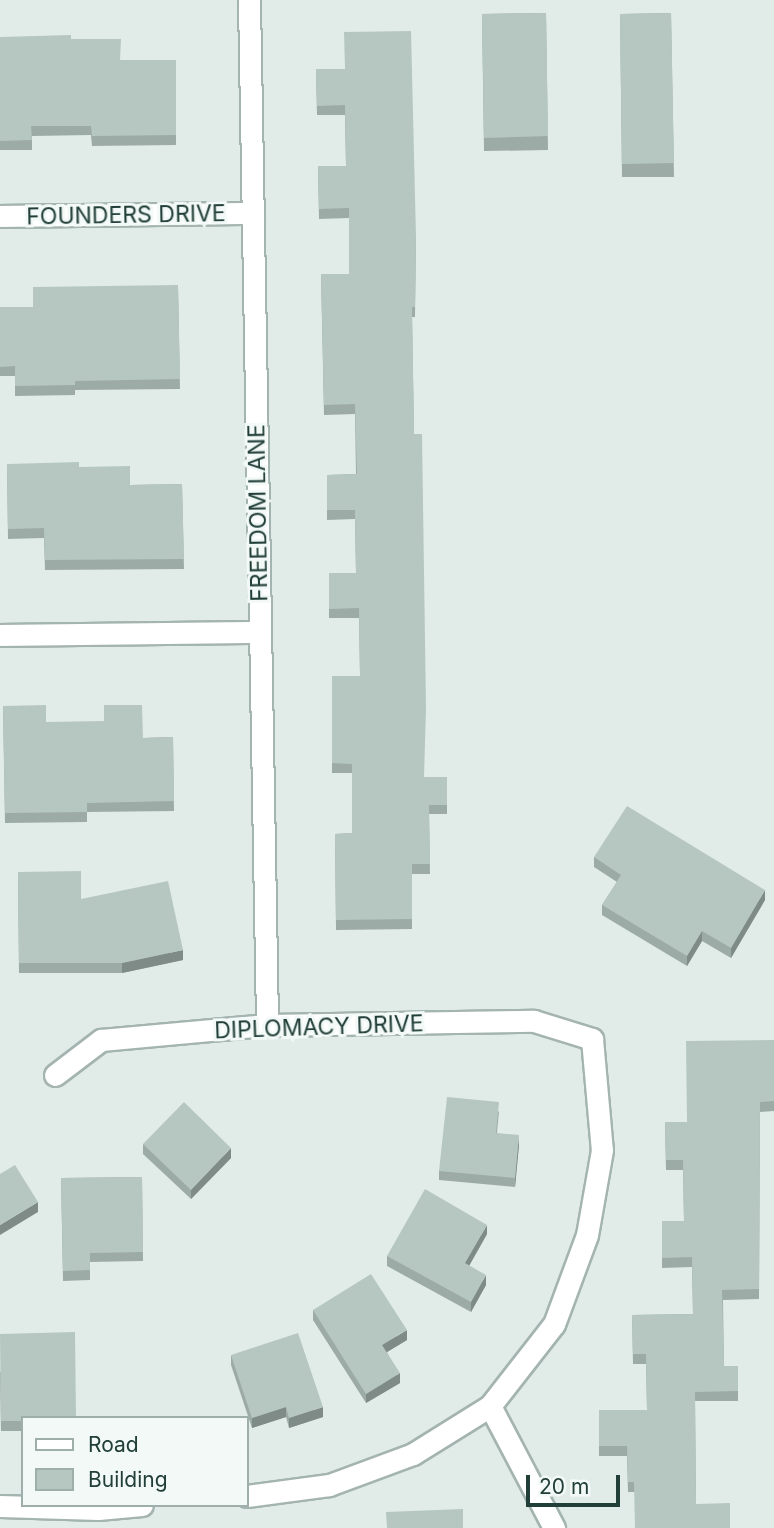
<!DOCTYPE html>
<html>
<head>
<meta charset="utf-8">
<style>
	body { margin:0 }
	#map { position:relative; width:774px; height:1528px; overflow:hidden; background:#e1ece8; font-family:Inter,sans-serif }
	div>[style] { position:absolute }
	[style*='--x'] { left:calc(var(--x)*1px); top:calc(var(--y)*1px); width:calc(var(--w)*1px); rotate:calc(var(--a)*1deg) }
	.roads { filter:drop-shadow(2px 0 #a4b4b0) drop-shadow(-2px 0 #a4b4b0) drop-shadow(0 2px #a4b4b0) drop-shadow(0 -2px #a4b4b0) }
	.minor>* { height:21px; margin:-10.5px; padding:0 10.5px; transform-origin:10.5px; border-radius:10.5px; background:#fff }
	.wall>* { inset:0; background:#9daba6 }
	.shaded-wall>* { inset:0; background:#7f8b87 }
	.building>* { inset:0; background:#b6c7c1 }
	span { translate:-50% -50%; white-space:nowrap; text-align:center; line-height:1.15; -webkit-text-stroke:6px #f2f9f6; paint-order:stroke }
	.street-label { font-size:23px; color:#213e38 }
	.legend { position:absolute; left:21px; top:1416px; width:228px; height:91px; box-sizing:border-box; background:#f2f9f6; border:2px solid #9eaeaa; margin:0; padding:9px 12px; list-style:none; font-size:21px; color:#213e38 }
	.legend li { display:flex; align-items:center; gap:14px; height:35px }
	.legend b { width:35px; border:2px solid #9eaeaa }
	.scale { position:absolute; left:526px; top:1475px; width:94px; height:32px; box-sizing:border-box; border:4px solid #213e38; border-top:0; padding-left:9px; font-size:21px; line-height:24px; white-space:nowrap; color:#213e38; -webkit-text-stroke:5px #f2f9f6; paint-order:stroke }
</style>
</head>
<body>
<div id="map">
	<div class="roads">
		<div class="minor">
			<i style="--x:249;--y:0;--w:1025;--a:88.99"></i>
			<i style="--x:0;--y:216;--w:253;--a:-0.7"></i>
			<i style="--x:0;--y:635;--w:260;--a:-0.7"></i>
			<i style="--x:55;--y:1075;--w:58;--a:-37.3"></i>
			<i style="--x:101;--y:1040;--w:167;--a:-5.2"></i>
			<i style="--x:267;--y:1025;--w:267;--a:-0.9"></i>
			<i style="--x:534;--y:1021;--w:61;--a:17.2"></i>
			<i style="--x:592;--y:1039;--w:111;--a:84.9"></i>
			<i style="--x:602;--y:1150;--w:86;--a:100"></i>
			<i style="--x:587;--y:1235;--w:95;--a:110.3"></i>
			<i style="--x:554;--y:1324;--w:104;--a:128"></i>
			<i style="--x:490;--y:1406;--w:91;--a:148.1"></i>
			<i style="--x:413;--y:1454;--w:90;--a:159.7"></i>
			<i style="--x:329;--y:1485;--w:83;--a:172.4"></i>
			<i style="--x:490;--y:1406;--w:138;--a:62.3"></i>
			<i style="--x:0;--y:1506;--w:98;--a:1.8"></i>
			<i style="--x:98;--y:1509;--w:44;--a:-5.2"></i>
		</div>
	</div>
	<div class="wall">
		<i style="clip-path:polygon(546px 13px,548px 150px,484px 151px,482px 14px)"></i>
		<i style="clip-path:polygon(671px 13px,674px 177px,622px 177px,620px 14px)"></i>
		<i style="clip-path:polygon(0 37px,71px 39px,120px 60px,176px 60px,176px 145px,92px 146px,91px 135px,32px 136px,32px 150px,0 150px)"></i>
		<i style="clip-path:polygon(316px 69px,344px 69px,416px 237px,415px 317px,412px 317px,414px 434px,424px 777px,447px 777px,447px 814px,429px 814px,430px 874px,412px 874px,412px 929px,336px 930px,335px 834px,352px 833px,352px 773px,332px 773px,332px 676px,360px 676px,359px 618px,329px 618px,329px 573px,356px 573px,355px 519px,327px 520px,327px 475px,356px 474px,355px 414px,324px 415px,321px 274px,349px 274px,349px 218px,319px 219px,318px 166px,346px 166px,345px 115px,317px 115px)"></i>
		<i style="clip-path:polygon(178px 285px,180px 389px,75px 390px,75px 395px,15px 396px,15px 376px,0 376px,0 307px,33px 307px)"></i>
		<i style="clip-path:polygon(7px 464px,79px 467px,130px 485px,182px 484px,184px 569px,45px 570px,44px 538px,8px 539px)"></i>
		<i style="clip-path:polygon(3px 706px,46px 722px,143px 738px,173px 737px,174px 811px,87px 812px,87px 822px,5px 823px)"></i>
		<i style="clip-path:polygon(594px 857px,765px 900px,731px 958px,702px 941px,687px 966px,602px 915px,602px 905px,617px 882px,594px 867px)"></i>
		<i style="clip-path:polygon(18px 872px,81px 899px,183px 960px,122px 973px,19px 973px)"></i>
		<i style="clip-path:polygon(774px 1040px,774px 1111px,760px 1112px,759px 1299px,723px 1300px,724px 1366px,738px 1366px,738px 1401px,695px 1401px,696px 1504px,730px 1528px,634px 1492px,628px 1492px,627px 1456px,599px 1456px,599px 1410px,647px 1410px,646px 1364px,633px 1364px,632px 1315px,693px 1314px,692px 1267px,662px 1268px,662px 1221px,684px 1221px,683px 1170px,666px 1170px,665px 1122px,687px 1122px)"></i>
		<i style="clip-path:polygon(499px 1111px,497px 1133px,519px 1145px,515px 1187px,439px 1180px,439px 1171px)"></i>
		<i style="clip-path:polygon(143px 1144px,231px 1158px,191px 1199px,143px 1154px)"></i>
		<i style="clip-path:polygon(142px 1177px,143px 1261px,90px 1262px,90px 1280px,63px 1281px,61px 1178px)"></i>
		<i style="clip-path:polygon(487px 1234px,469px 1266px,486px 1285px,471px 1312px,387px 1266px,387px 1256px)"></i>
		<i style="clip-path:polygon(313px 1310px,407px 1340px,387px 1352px,400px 1383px,366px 1403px,313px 1320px)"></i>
		<i style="clip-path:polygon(231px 1355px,323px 1417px,289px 1428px,286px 1417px,252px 1428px,231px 1365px)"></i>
		<i style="clip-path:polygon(0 1371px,23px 1418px,23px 1431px,1px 1431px)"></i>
	</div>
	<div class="shaded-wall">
		<i style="clip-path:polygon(765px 890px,765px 900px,731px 958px,731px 948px)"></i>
		<i style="clip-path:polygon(702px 931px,702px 941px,687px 966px,687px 956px)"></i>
		<i style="clip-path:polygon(183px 950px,183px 960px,122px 973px,122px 963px)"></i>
		<i style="clip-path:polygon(519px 1135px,519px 1145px,515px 1187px,515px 1178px)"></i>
		<i style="clip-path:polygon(231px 1148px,231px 1158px,191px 1199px,191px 1190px)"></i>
		<i style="clip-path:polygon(38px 1202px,38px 1212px,0 1235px,0 1225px)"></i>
		<i style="clip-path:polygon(487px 1225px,487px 1234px,465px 1273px,465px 1263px)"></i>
		<i style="clip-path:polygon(486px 1275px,486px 1285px,471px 1312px,471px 1302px)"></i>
		<i style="clip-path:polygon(407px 1330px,407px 1340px,382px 1355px,382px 1345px)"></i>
		<i style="clip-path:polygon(400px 1373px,400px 1383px,366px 1403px,366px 1394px)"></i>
		<i style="clip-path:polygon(286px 1407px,286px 1417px,252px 1428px,252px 1418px)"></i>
		<i style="clip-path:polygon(323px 1407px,323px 1417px,289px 1428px,289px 1418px)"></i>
	</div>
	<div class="building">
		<i style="clip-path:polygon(546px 13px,548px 136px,484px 138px,482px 14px)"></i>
		<i style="clip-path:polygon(671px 13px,674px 163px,622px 164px,620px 14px)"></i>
		<i style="clip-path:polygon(411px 31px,416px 237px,415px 307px,412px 307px,414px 434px,422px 434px,426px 708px,424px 777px,447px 777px,447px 805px,429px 805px,430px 864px,412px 864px,412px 919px,336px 920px,335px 834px,352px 833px,352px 764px,332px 763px,332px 676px,360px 676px,359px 608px,329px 609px,329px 573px,356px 573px,355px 510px,327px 510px,327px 475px,357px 474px,355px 404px,324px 405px,321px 274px,349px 274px,349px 208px,319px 209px,318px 166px,346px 166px,345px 105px,317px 106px,316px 69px,345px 69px,344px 32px)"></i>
		<i style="clip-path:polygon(71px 35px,71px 39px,121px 39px,120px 60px,176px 60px,176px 135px,92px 136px,91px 126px,31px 126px,32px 140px,0 141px,0 37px)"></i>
		<i style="clip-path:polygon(178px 285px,180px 379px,75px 381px,75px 385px,15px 386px,15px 366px,0 367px,0 307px,33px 307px,33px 287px)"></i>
		<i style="clip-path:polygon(79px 462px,79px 467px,130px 466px,130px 485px,182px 484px,184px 559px,45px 560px,44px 528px,8px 529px,7px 464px)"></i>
		<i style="clip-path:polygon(46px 705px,46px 722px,104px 721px,104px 705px,142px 705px,143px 738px,173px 737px,174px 801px,87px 803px,87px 812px,5px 813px,3px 706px)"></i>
		<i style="clip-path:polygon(627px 806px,765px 890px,731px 948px,702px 931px,687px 956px,602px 905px,621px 875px,594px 857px)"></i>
		<i style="clip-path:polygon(81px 871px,81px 899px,168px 881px,183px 950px,122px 963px,19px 963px,18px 872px)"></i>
		<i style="clip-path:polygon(774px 1040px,774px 1101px,760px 1102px,759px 1289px,722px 1290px,724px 1366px,738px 1366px,738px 1391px,695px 1392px,696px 1504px,730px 1503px,730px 1528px,635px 1528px,634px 1482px,628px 1482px,627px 1446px,599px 1446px,599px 1410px,647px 1410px,646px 1354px,633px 1354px,632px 1315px,693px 1314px,692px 1257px,662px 1258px,662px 1221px,684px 1221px,683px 1160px,666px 1160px,665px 1122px,687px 1122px,686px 1041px)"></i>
		<i style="clip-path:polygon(447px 1097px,499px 1102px,496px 1133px,519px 1135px,515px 1178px,439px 1171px)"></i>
		<i style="clip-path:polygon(184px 1102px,231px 1148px,191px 1190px,143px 1144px)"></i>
		<i style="clip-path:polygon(15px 1165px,38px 1202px,0 1225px,0 1174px)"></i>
		<i style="clip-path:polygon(142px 1177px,143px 1252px,90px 1253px,90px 1270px,63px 1271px,61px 1178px)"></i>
		<i style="clip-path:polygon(425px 1189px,487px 1225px,465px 1263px,486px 1275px,471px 1302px,387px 1256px)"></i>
		<i style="clip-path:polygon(371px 1274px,407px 1330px,382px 1345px,400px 1373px,366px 1394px,313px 1310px)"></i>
		<i style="clip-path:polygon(75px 1332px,76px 1418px,23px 1418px,23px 1421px,1px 1421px,0 1334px)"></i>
		<i style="clip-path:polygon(298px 1333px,323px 1407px,289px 1418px,286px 1407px,252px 1418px,231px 1355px)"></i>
		<i style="clip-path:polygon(463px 1509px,463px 1528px,387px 1528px,386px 1512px)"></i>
	</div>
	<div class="street-label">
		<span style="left:126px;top:215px;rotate:-1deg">FOUNDERS DRIVE</span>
		<span style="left:258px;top:513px;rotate:-91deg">FREEDOM LANE</span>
		<span style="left:319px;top:1027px;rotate:-2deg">DIPLOMACY DRIVE</span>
	</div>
	<ul class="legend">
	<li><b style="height:9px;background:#fff"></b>Road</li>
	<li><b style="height:19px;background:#b6c7c1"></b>Building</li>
	</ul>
	<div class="scale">20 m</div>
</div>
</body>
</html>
